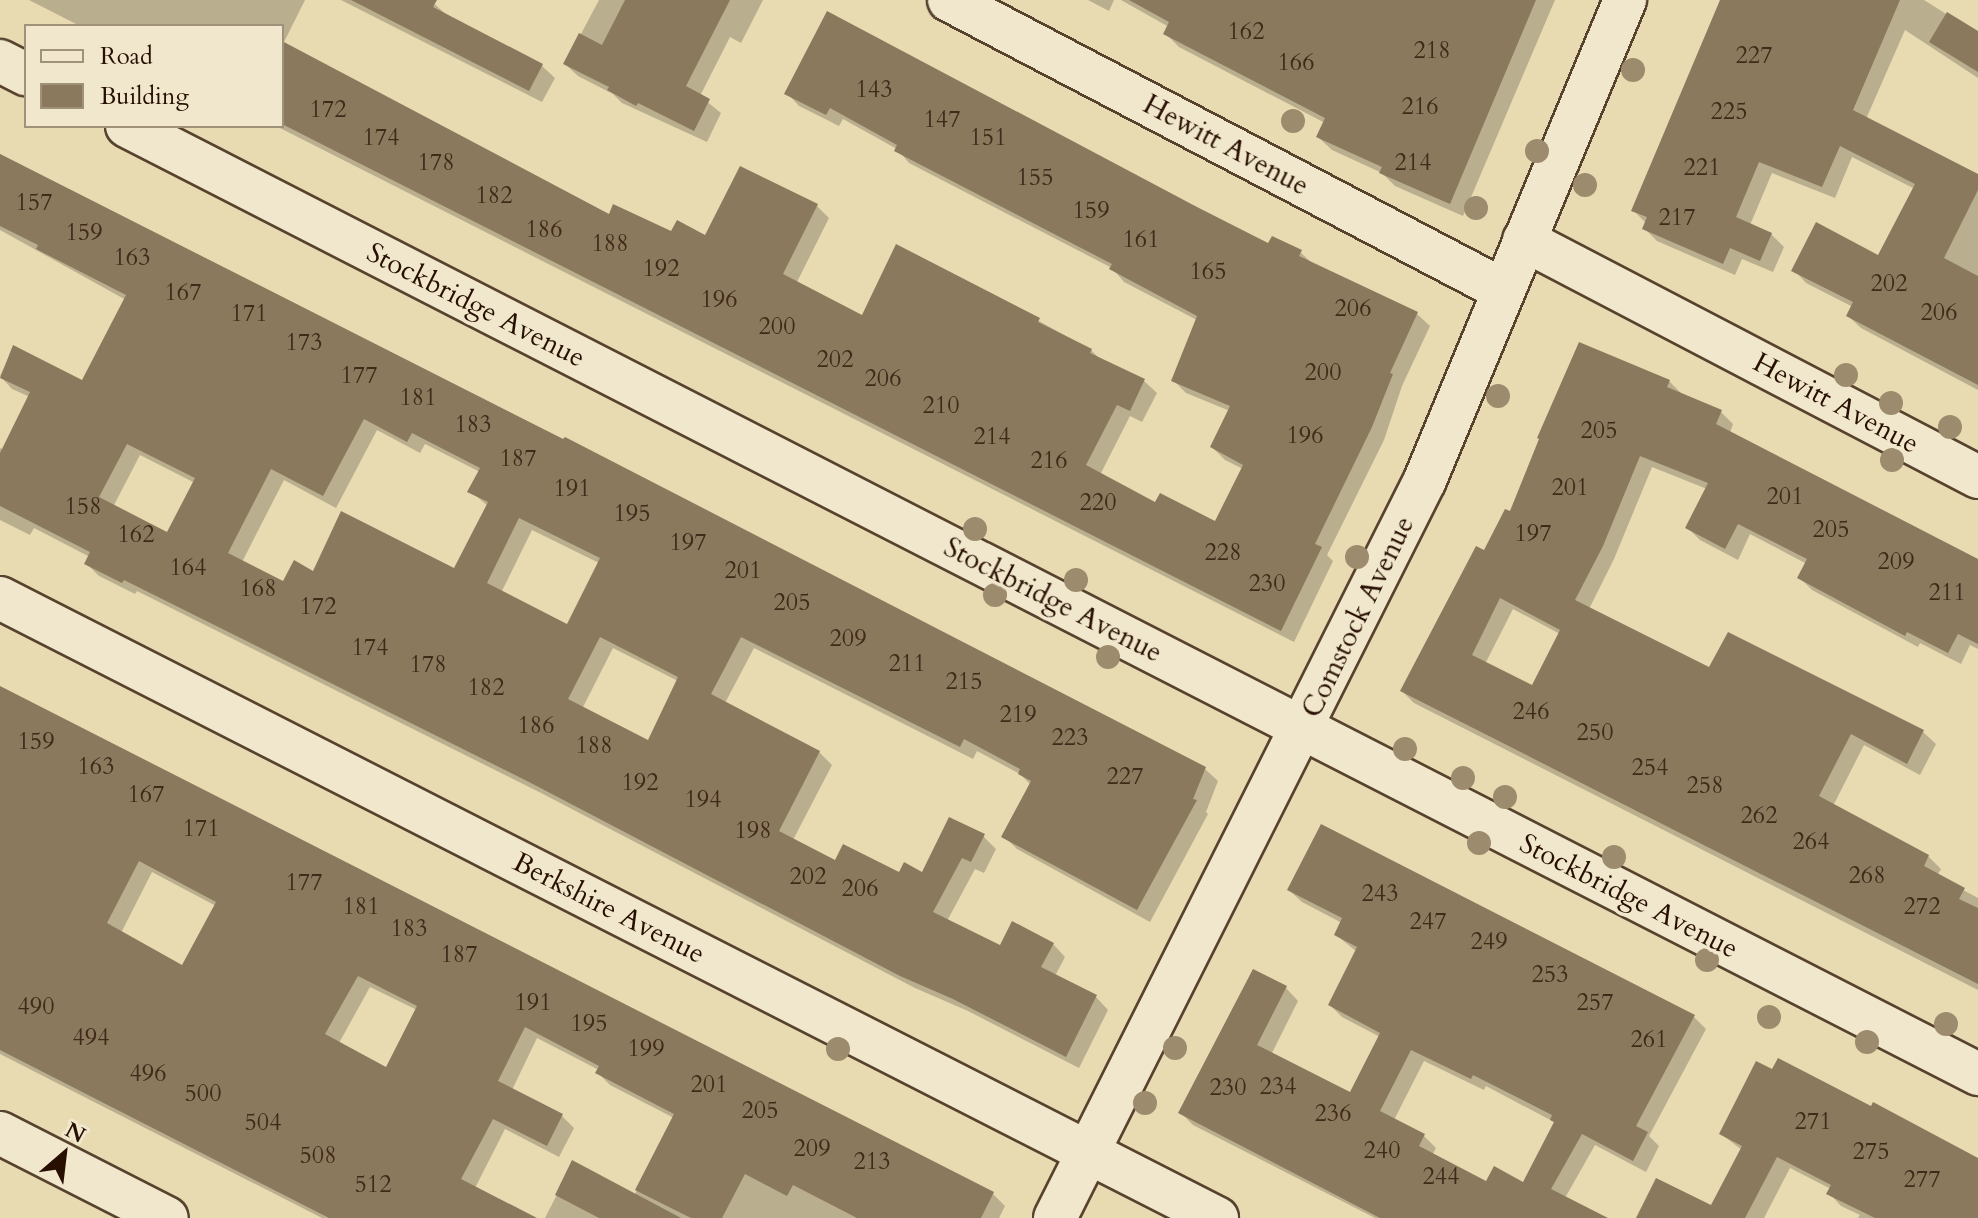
<!DOCTYPE html>
<html>
<head>
<meta charset="utf-8">
<style>
	body { margin:0 }
	#map { position:relative; width:1978px; height:1218px; overflow:hidden; background:#e8dab1; font-family:Cardo,serif }
	div>[style] { position:absolute }
	[style*='--x'] { left:calc(var(--x)*1px); top:calc(var(--y)*1px); width:calc(var(--w)*1px); rotate:calc(var(--a)*1deg) }
	.shadow>* { inset:0; background:#0003 }
	.building>* { inset:0; background:#8b795d }
	.roads { filter:drop-shadow(2px 0 #57422e) drop-shadow(-2px 0 #57422e) drop-shadow(0 2px #57422e) drop-shadow(0 -2px #57422e) }
	.minor>* { height:42px; margin:-21px; padding:0 21px; transform-origin:21px; border-radius:21px; background:#f0e7cc }
	.trees>* { width:24px; height:24px; margin:-12px; border-radius:50%; background:#9d8b6d }
	span { translate:-50% -50%; white-space:nowrap; text-align:center; line-height:1.15; -webkit-text-stroke:7px #f0e7cc; paint-order:stroke }
	.number-label { font-size:24px; color:#402a19 }
	.number-label span { -webkit-text-stroke-width:0 }
	.street-label { font-size:28px; color:#270f02 }
	.legend { position:absolute; left:24px; top:24px; width:260px; height:104px; box-sizing:border-box; background:#f0e7cc; border:2px solid #a0917b; margin:0; padding:10px 14px; list-style:none; font-size:24px; color:#270f02 }
	.legend li { display:flex; align-items:center; gap:16px; height:40px }
	.legend b { width:40px; border:2px solid #a0917b }
	.north { position:absolute; left:24px; top:1114px; width:80px; height:80px; -webkit-text-stroke:6px #f0e7cc; paint-order:stroke; rotate:28deg; font-size:22px; font-weight:700; line-height:32px; text-align:center; color:#270f02 }
	.north::after { content:''; display:block; margin:auto; width:28px; height:36px; background:#270f02; clip-path:polygon(50% 0,100% 100%,50% 72%,0 100%) }
</style>
</head>
<body>
<div id="map">
	<div class="shadow">
		<i style="clip-path:polygon(29px 0,305px 0,283px 44px,609px 216px,672px 234px,706px 237px,817px 206px,829px 218px,796px 284px,862px 318px,983px 290px,1091px 350px,1101px 360px,1144px 381px,1157px 393px,1142px 422px,1130px 416px,1100px 475px,1156px 505px,1216px 523px,1243px 469px,1225px 460px,1212px 447px,1230px 411px,1186px 393px,1173px 380px,1197px 320px,1124px 282px,1112px 268px,909px 163px,897px 149px,843px 119px,839px 126px,799px 106px,787px 93px,1269px 245px,1300px 252px,1313px 264px,1417px 314px,1430px 326px,1402px 386px,1384px 440px,1327px 555px,1333px 561px,1294px 642px,276px 126px,282px 126px,282px 26px,80px 26px)"></i>
		<i style="clip-path:polygon(341px 0,430px 0,449px 17px,542px 66px,555px 78px,542px 102px)"></i>
		<i style="clip-path:polygon(599px 0,763px 0,741px 43px,730px 37px,700px 96px,721px 113px,707px 142px,622px 103px,613px 94px,578px 76px,565px 64px)"></i>
		<i style="clip-path:polygon(1088px 0,1114px 0,1109px 11px)"></i>
		<i style="clip-path:polygon(1121px 0,1555px 0,1463px 216px,1395px 186px,1382px 173px,1332px 150px,1318px 137px,1325px 123px,1179px 47px,1166px 34px,1169px 27px)"></i>
		<i style="clip-path:polygon(1721px 0,1924px 0,1978px 34px,1978px 78px,1905px 30px,1866px 119px,1978px 176px,1978px 390px,1861px 328px,1848px 316px,1853px 307px,1806px 283px,1794px 270px,1879px 257px,1915px 189px,1852px 157px,1835px 198px,1772px 173px,1750px 225px,1771px 234px,1784px 247px,1773px 272px,1742px 259px,1735px 275px,1657px 241px,1644px 228px,1646px 223px,1633px 210px)"></i>
		<i style="clip-path:polygon(evenodd,0 154px,784px 551px,1205px 769px,1218px 781px,1206px 812px,1208px 814px,1150px 922px,1017px 849px,1004px 836px,1031px 785px,1020px 774px,977px 751px,973px 759px,754px 648px,725px 703px,819px 752px,832px 765px,793px 840px,836px 863px,900px 875px,923px 874px,983px 836px,996px 849px,984px 873px,975px 869px,947px 921px,1001px 948px,1053px 944px,1065px 957px,1055px 976px,1096px 997px,1108px 1010px,1079px 1068px,968px 1011px,915px 988px,543px 794px,137px 591px,135px 594px,99px 576px,86px 563px,90px 557px,34px 528px,30px 535px,0 520px,0 448px,4px 450px,30px 397px,12px 389px,0 376px,14px 347px,83px 383px,126px 300px,0 230px,0 154px,377px 430px,420px 453px,425px 444px,480px 472px,470px 491px,488px 506px,455px 570px,314px 573px,284px 584px,242px 562px,284px 480px,336px 508px,377px 430px,0 154px,140px 455px,195px 483px,168px 535px,113px 507px,140px 455px,0 154px,532px 530px,599px 563px,568px 627px,501px 593px,532px 530px,0 154px,613px 648px,678px 681px,649px 742px,582px 709px,613px 648px)"></i>
		<i style="clip-path:polygon(evenodd,1669px 381px,1682px 394px,1721px 412px,1733px 424px,1730px 433px,1978px 562px,1978px 649px,1970px 645px,1961px 664px,1920px 643px,1918px 647px,1812px 590px,1800px 578px,1807px 564px,1750px 534px,1738px 560px,1700px 540px,1688px 528px,1707px 489px,1652px 467px,1614px 559px,1589px 609px,1710px 670px,1729px 635px,1923px 732px,1936px 744px,1920px 775px,1864px 745px,1833px 806px,1928px 856px,1941px 869px,1937px 876px,1978px 898px,1978px 990px,1414px 703px,1402px 691px,1511px 514px,1669px 381px,1513px 609px,1560px 634px,1533px 687px,1485px 664px,1513px 609px)"></i>
		<i style="clip-path:polygon(evenodd,0 688px,993px 1194px,1005px 1206px,999px 1218px,545px 1218px,573px 1163px,635px 1194px,674px 1118px,610px 1085px,598px 1073px,599px 1070px,537px 1038px,512px 1090px,562px 1116px,574px 1128px,559px 1157px,505px 1129px,475px 1188px,532px 1218px,322px 1218px,0 1054px,0 688px,152px 872px,216px 906px,183px 968px,121px 933px,152px 872px,0 688px,370px 987px,417px 1010px,387px 1069px,339px 1043px,370px 987px)"></i>
		<i style="clip-path:polygon(evenodd,1289px 890px,1694px 1017px,1706px 1029px,1649px 1136px,1659px 1146px,1646px 1172px,1595px 1145px,1565px 1198px,1604px 1218px,1375px 1218px,1193px 1125px,1180px 1112px,1286px 988px,1298px 1001px,1271px 1055px,1351px 1095px,1380px 1037px,1342px 1017px,1330px 1005px,1357px 952px,1336px 935px,1342px 923px,1302px 902px,1289px 890px,1424px 1061px,1484px 1090px,1486px 1086px,1556px 1123px,1524px 1184px,1487px 1184px,1432px 1156px,1436px 1148px,1424px 1136px,1394px 1120px,1424px 1061px)"></i>
		<i style="clip-path:polygon(1721px 1134px,1978px 1163px,1978px 1218px,1858px 1218px,1860px 1215px,1841px 1206px,1829px 1193px,1831px 1189px,1790px 1168px,1764px 1218px,1638px 1218px,1712px 1208px,1742px 1150px)"></i>
	</div>
	<div class="building">
		<i style="clip-path:polygon(351px 0,437px 0,433px 7px,543px 64px,529px 91px)"></i>
		<i style="clip-path:polygon(625px 0,730px 0,686px 86px,710px 99px,694px 131px,638px 103px,636px 106px,607px 90px,609px 87px,563px 64px,579px 33px,602px 45px)"></i>
		<i style="clip-path:polygon(1129px 0,1536px 0,1450px 204px,1379px 173px,1382px 167px,1316px 137px,1325px 118px,1163px 34px,1169px 22px)"></i>
		<i style="clip-path:polygon(1720px 0,1900px 0,1853px 110px,1978px 174px,1978px 190px,1944px 258px,1978px 276px,1978px 385px,1846px 316px,1853px 302px,1791px 271px,1816px 222px,1878px 255px,1915px 184px,1840px 146px,1822px 187px,1759px 162px,1736px 217px,1772px 233px,1760px 261px,1730px 248px,1723px 264px,1642px 229px,1647px 217px,1631px 211px)"></i>
		<i style="clip-path:polygon(827px 11px,1197px 207px,1268px 243px,1272px 236px,1302px 250px,1299px 256px,1418px 312px,1390px 373px,1393px 374px,1372px 427px,1315px 544px,1322px 547px,1281px 631px,282px 124px,282px 41px,609px 214px,613px 204px,671px 231px,677px 220px,705px 235px,740px 166px,818px 204px,783px 274px,862px 315px,896px 244px,1040px 318px,1038px 322px,1092px 349px,1090px 353px,1145px 379px,1130px 411px,1117px 405px,1086px 465px,1155px 502px,1160px 493px,1215px 521px,1243px 465px,1210px 447px,1230px 406px,1171px 381px,1197px 316px,1109px 269px,1112px 264px,894px 151px,897px 145px,830px 108px,826px 115px,784px 94px)"></i>
		<i style="clip-path:polygon(1947px 12px,1978px 31px,1978px 72px,1929px 42px)"></i>
		<i style="clip-path:polygon(evenodd,0 154px,563px 439px,565px 437px,1206px 767px,1193px 799px,1197px 800px,1137px 910px,1001px 837px,1031px 781px,1018px 774px,1020px 769px,964px 739px,960px 747px,741px 637px,711px 694px,820px 751px,779px 831px,835px 860px,843px 844px,899px 872px,904px 862px,922px 872px,949px 817px,985px 834px,971px 862px,962px 858px,933px 912px,1000px 945px,1012px 921px,1054px 943px,1041px 967px,1097px 995px,1066px 1057px,953px 999px,900px 976px,529px 782px,124px 580px,122px 583px,84px 564px,90px 552px,0 506px,0 453px,30px 392px,0 378px,13px 345px,82px 380px,126px 295px,36px 249px,38px 245px,0 226px,0 154px,364px 419px,407px 442px,412px 433px,480px 468px,467px 492px,488px 502px,454px 568px,341px 511px,313px 571px,294px 560px,283px 581px,228px 553px,271px 469px,323px 496px,364px 419px,0 154px,127px 444px,195px 478px,167px 532px,99px 497px,127px 444px,0 154px,519px 518px,600px 558px,567px 624px,487px 583px,519px 518px,0 154px,600px 637px,678px 677px,648px 740px,568px 699px,600px 637px)"></i>
		<i style="clip-path:polygon(evenodd,1579px 342px,1670px 380px,1667px 387px,1722px 410px,1716px 424px,1978px 559px,1978px 644px,1958px 634px,1948px 653px,1907px 632px,1905px 636px,1797px 578px,1807px 559px,1738px 524px,1725px 549px,1685px 528px,1708px 483px,1640px 456px,1603px 546px,1575px 600px,1709px 667px,1728px 632px,1924px 730px,1907px 764px,1851px 734px,1819px 796px,1929px 855px,1924px 866px,1965px 888px,1959px 899px,1978px 908px,1978px 984px,1400px 691px,1476px 546px,1484px 550px,1505px 509px,1510px 511px,1539px 439px,1537px 438px,1579px 342px,1500px 598px,1560px 630px,1532px 685px,1472px 655px,1500px 598px)"></i>
		<i style="clip-path:polygon(evenodd,0 686px,994px 1192px,981px 1218px,857px 1218px,793px 1185px,787px 1196px,745px 1174px,722px 1218px,691px 1218px,635px 1190px,674px 1114px,595px 1073px,599px 1066px,525px 1027px,498px 1081px,563px 1114px,547px 1146px,493px 1119px,461px 1179px,537px 1218px,329px 1218px,0 1050px,0 686px,139px 861px,216px 902px,182px 965px,107px 923px,139px 861px,0 686px,358px 976px,417px 1006px,386px 1067px,325px 1034px,358px 976px)"></i>
		<i style="clip-path:polygon(evenodd,1321px 824px,1695px 1015px,1636px 1126px,1648px 1132px,1633px 1161px,1582px 1134px,1551px 1189px,1608px 1218px,1380px 1218px,1178px 1113px,1253px 969px,1287px 986px,1257px 1045px,1350px 1092px,1380px 1033px,1328px 1005px,1357px 947px,1334px 935px,1342px 918px,1287px 890px,1321px 824px,1411px 1050px,1471px 1079px,1473px 1075px,1552px 1115px,1550px 1120px,1554px 1122px,1523px 1182px,1494px 1166px,1486px 1181px,1419px 1146px,1425px 1134px,1380px 1111px,1411px 1050px)"></i>
		<i style="clip-path:polygon(1778px 1058px,1871px 1106px,1873px 1102px,1978px 1158px,1978px 1218px,1875px 1218px,1826px 1194px,1831px 1185px,1777px 1157px,1745px 1218px,1636px 1218px,1656px 1178px,1711px 1205px,1742px 1146px,1719px 1134px,1756px 1061px,1772px 1069px)"></i>
		<i style="clip-path:polygon(572px 1160px,681px 1218px,599px 1218px,555px 1195px)"></i>
	</div>
	<div class="roads">
		<div class="minor">
			<i style="--x:949;--y:0;--w:625;--a:27.63"></i>
			<i style="--x:0;--y:61;--w:29;--a:27"></i>
			<i style="--x:127;--y:126;--w:2080;--a:27.12"></i>
			<i style="--x:1524;--y:240;--w:512;--a:27.57"></i>
			<i style="--x:0;--y:598;--w:1366;--a:27"></i>
			<i style="--x:0;--y:1133;--w:187;--a:27"></i>
			<i style="--x:1055;--y:1218;--w:826;--a:-63.37"></i>
			<i style="--x:1425;--y:480;--w:520;--a:-67.38"></i>
		</div>
	</div>
	<div class="trees">
		<i style="left:1633px;top:70px"></i>
		<i style="left:1293px;top:121px"></i>
		<i style="left:1537px;top:151px"></i>
		<i style="left:1585px;top:185px"></i>
		<i style="left:1476px;top:208px"></i>
		<i style="left:1846px;top:375px"></i>
		<i style="left:1498px;top:396px"></i>
		<i style="left:1891px;top:403px"></i>
		<i style="left:1950px;top:427px"></i>
		<i style="left:1892px;top:460px"></i>
		<i style="left:975px;top:529px"></i>
		<i style="left:1357px;top:557px"></i>
		<i style="left:1076px;top:580px"></i>
		<i style="left:995px;top:595px"></i>
		<i style="left:1108px;top:657px"></i>
		<i style="left:1405px;top:749px"></i>
		<i style="left:1463px;top:778px"></i>
		<i style="left:1505px;top:797px"></i>
		<i style="left:1479px;top:843px"></i>
		<i style="left:1614px;top:857px"></i>
		<i style="left:1707px;top:960px"></i>
		<i style="left:1769px;top:1017px"></i>
		<i style="left:1946px;top:1024px"></i>
		<i style="left:1867px;top:1042px"></i>
		<i style="left:1175px;top:1048px"></i>
		<i style="left:838px;top:1049px"></i>
		<i style="left:1145px;top:1103px"></i>
	</div>
	<div class="number-label">
		<span style="left:1246px;top:32px">162</span>
		<span style="left:1432px;top:51px">218</span>
		<span style="left:1754px;top:56px">227</span>
		<span style="left:1296px;top:63px">166</span>
		<span style="left:874px;top:90px">143</span>
		<span style="left:1420px;top:107px">216</span>
		<span style="left:328px;top:110px">172</span>
		<span style="left:1729px;top:112px">225</span>
		<span style="left:942px;top:120px">147</span>
		<span style="left:381px;top:138px">174</span>
		<span style="left:988px;top:138px">151</span>
		<span style="left:436px;top:163px">178</span>
		<span style="left:1413px;top:163px">214</span>
		<span style="left:1702px;top:168px">221</span>
		<span style="left:1035px;top:178px">155</span>
		<span style="left:494px;top:196px">182</span>
		<span style="left:34px;top:203px">157</span>
		<span style="left:1091px;top:211px">159</span>
		<span style="left:1677px;top:218px">217</span>
		<span style="left:544px;top:230px">186</span>
		<span style="left:84px;top:233px">159</span>
		<span style="left:1141px;top:240px">161</span>
		<span style="left:610px;top:244px">188</span>
		<span style="left:132px;top:258px">163</span>
		<span style="left:661px;top:269px">192</span>
		<span style="left:1208px;top:272px">165</span>
		<span style="left:1889px;top:284px">202</span>
		<span style="left:183px;top:293px">167</span>
		<span style="left:719px;top:300px">196</span>
		<span style="left:1353px;top:309px">206</span>
		<span style="left:1939px;top:313px">206</span>
		<span style="left:249px;top:314px">171</span>
		<span style="left:777px;top:327px">200</span>
		<span style="left:304px;top:343px">173</span>
		<span style="left:835px;top:360px">202</span>
		<span style="left:1323px;top:373px">200</span>
		<span style="left:359px;top:376px">177</span>
		<span style="left:883px;top:379px">206</span>
		<span style="left:418px;top:398px">181</span>
		<span style="left:941px;top:406px">210</span>
		<span style="left:473px;top:425px">183</span>
		<span style="left:1599px;top:431px">205</span>
		<span style="left:1305px;top:436px">196</span>
		<span style="left:992px;top:437px">214</span>
		<span style="left:518px;top:459px">187</span>
		<span style="left:1049px;top:461px">216</span>
		<span style="left:1570px;top:488px">201</span>
		<span style="left:572px;top:489px">191</span>
		<span style="left:1785px;top:497px">201</span>
		<span style="left:1098px;top:503px">220</span>
		<span style="left:83px;top:507px">158</span>
		<span style="left:632px;top:514px">195</span>
		<span style="left:1831px;top:530px">205</span>
		<span style="left:1533px;top:534px">197</span>
		<span style="left:136px;top:535px">162</span>
		<span style="left:688px;top:543px">197</span>
		<span style="left:1223px;top:553px">228</span>
		<span style="left:1896px;top:562px">209</span>
		<span style="left:188px;top:568px">164</span>
		<span style="left:743px;top:571px">201</span>
		<span style="left:1267px;top:584px">230</span>
		<span style="left:258px;top:589px">168</span>
		<span style="left:1947px;top:593px">211</span>
		<span style="left:792px;top:603px">205</span>
		<span style="left:318px;top:607px">172</span>
		<span style="left:848px;top:639px">209</span>
		<span style="left:370px;top:648px">174</span>
		<span style="left:907px;top:664px">211</span>
		<span style="left:428px;top:665px">178</span>
		<span style="left:964px;top:682px">215</span>
		<span style="left:486px;top:688px">182</span>
		<span style="left:1531px;top:712px">246</span>
		<span style="left:1018px;top:715px">219</span>
		<span style="left:536px;top:726px">186</span>
		<span style="left:1595px;top:733px">250</span>
		<span style="left:1070px;top:738px">223</span>
		<span style="left:36px;top:742px">159</span>
		<span style="left:594px;top:746px">188</span>
		<span style="left:96px;top:767px">163</span>
		<span style="left:1650px;top:768px">254</span>
		<span style="left:1125px;top:777px">227</span>
		<span style="left:640px;top:783px">192</span>
		<span style="left:1705px;top:786px">258</span>
		<span style="left:146px;top:795px">167</span>
		<span style="left:703px;top:800px">194</span>
		<span style="left:1759px;top:816px">262</span>
		<span style="left:201px;top:829px">171</span>
		<span style="left:753px;top:831px">198</span>
		<span style="left:1811px;top:842px">264</span>
		<span style="left:1867px;top:876px">268</span>
		<span style="left:808px;top:877px">202</span>
		<span style="left:304px;top:883px">177</span>
		<span style="left:860px;top:889px">206</span>
		<span style="left:1380px;top:894px">243</span>
		<span style="left:361px;top:907px">181</span>
		<span style="left:1922px;top:907px">272</span>
		<span style="left:1428px;top:922px">247</span>
		<span style="left:409px;top:929px">183</span>
		<span style="left:1489px;top:942px">249</span>
		<span style="left:459px;top:955px">187</span>
		<span style="left:1550px;top:975px">253</span>
		<span style="left:533px;top:1003px">191</span>
		<span style="left:1595px;top:1003px">257</span>
		<span style="left:36px;top:1007px">490</span>
		<span style="left:589px;top:1024px">195</span>
		<span style="left:91px;top:1038px">494</span>
		<span style="left:1649px;top:1040px">261</span>
		<span style="left:646px;top:1049px">199</span>
		<span style="left:148px;top:1074px">496</span>
		<span style="left:709px;top:1085px">201</span>
		<span style="left:1278px;top:1087px">234</span>
		<span style="left:1228px;top:1088px">230</span>
		<span style="left:203px;top:1094px">500</span>
		<span style="left:760px;top:1111px">205</span>
		<span style="left:1333px;top:1114px">236</span>
		<span style="left:1813px;top:1122px">271</span>
		<span style="left:263px;top:1123px">504</span>
		<span style="left:812px;top:1149px">209</span>
		<span style="left:1382px;top:1151px">240</span>
		<span style="left:1871px;top:1152px">275</span>
		<span style="left:318px;top:1156px">508</span>
		<span style="left:872px;top:1162px">213</span>
		<span style="left:1441px;top:1177px">244</span>
		<span style="left:1922px;top:1180px">277</span>
		<span style="left:373px;top:1185px">512</span>
	</div>
	<div class="street-label">
		<span style="left:1226px;top:145px;rotate:28deg">Hewitt Avenue</span>
		<span style="left:476px;top:305px;rotate:27deg">Stockbridge Avenue</span>
		<span style="left:1836px;top:403px;rotate:28deg">Hewitt Avenue</span>
		<span style="left:1053px;top:600px;rotate:27deg">Stockbridge Avenue</span>
		<span style="left:1358px;top:617px;rotate:-64deg">Comstock Avenue</span>
		<span style="left:1629px;top:896px;rotate:27deg">Stockbridge Avenue</span>
		<span style="left:609px;top:908px;rotate:27deg">Berkshire Avenue</span>
	</div>
	<ul class="legend">
	<li><b style="height:10px;background:#f0e7cc"></b>Road</li>
	<li><b style="height:22px;background:#8b795d"></b>Building</li>
	</ul>
	<div class="north">N</div>
</div>
</body>
</html>
